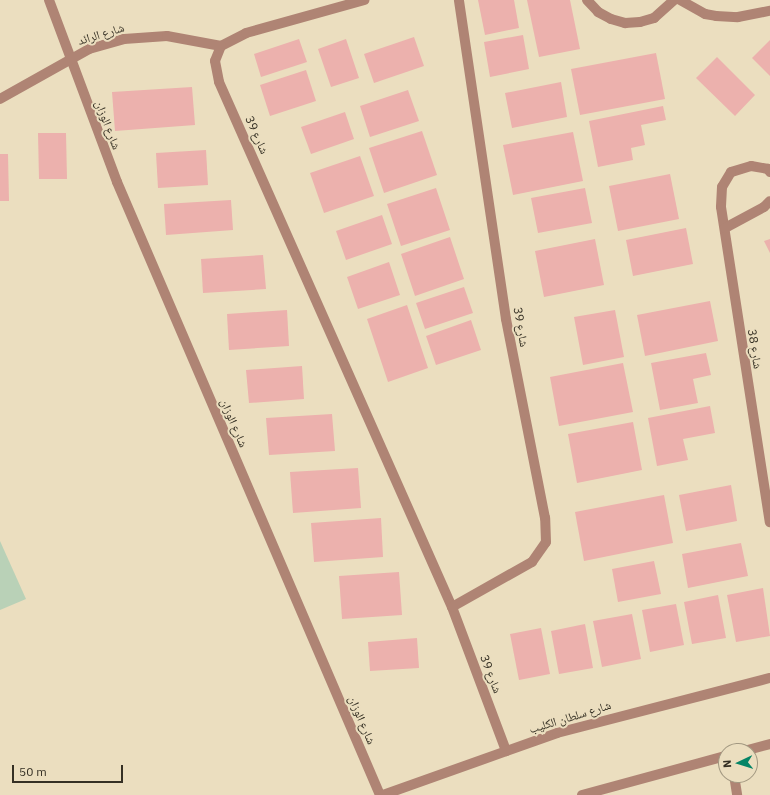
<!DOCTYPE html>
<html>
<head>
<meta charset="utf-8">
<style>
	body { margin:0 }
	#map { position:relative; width:770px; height:795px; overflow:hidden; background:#ebdebf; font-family:"IBM Plex Sans","Noto Naskh Arabic",sans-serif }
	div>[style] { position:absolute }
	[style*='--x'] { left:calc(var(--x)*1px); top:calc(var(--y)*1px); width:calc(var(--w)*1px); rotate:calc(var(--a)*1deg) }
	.green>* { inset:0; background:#b9d1b7 }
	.building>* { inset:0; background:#ecb1ad }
	.minor>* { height:10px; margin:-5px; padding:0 5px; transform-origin:5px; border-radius:5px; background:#af8474 }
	span { translate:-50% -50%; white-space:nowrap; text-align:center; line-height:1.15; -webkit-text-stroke:4px #ebdebf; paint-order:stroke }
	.street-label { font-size:12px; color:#353024 }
	.north { position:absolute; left:718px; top:743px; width:40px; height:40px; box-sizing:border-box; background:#ebdebf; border:1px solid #a29881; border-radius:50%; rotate:266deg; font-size:11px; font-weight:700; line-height:16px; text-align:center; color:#353024 }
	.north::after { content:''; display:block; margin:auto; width:14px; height:18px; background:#058566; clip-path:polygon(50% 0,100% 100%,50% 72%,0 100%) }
	.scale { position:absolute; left:12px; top:765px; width:111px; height:18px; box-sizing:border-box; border:2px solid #353024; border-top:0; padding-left:5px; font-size:12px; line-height:14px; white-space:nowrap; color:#353024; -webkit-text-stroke:3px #ebdebf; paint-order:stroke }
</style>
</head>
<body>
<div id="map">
	<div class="green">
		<i style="clip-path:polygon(0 541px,26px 599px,0 610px)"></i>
	</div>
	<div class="building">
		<i style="clip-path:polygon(478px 0,514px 0,519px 28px,485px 35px)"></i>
		<i style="clip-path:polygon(527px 0,570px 0,580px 49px,539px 57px)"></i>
		<i style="clip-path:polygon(523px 35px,529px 69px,490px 77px,484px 42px)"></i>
		<i style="clip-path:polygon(414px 37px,424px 66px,374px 83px,364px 54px)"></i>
		<i style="clip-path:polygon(299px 39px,307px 62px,261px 77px,254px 54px)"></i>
		<i style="clip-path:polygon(346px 39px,359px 78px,331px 87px,318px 49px)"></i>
		<i style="clip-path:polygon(770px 40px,770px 76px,752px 58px)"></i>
		<i style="clip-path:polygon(656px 53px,665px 99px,580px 115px,571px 69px)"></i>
		<i style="clip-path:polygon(717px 57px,755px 95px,735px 116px,696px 78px)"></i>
		<i style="clip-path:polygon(306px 70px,316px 101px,270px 116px,260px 85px)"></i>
		<i style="clip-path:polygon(561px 82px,567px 117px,512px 128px,505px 93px)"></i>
		<i style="clip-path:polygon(192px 87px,195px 125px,115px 131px,112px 92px)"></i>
		<i style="clip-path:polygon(408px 90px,419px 121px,370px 137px,360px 106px)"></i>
		<i style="clip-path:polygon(663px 106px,666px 120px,641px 125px,645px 145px,631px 148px,633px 160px,598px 167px,589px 121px)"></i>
		<i style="clip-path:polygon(345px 112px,354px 139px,311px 154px,301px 127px)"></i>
		<i style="clip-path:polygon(422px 131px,437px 175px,384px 193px,369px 148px)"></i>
		<i style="clip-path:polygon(573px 132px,583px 181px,513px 195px,503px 145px)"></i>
		<i style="clip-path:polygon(38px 133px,66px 133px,67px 179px,39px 179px)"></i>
		<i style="clip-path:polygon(206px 150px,208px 185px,158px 188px,156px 153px)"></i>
		<i style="clip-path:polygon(0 154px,8px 154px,9px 201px,0 201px)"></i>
		<i style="clip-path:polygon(360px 156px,374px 196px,324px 213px,310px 173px)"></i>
		<i style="clip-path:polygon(670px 174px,679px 219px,618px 231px,609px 186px)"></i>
		<i style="clip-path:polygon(436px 188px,450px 230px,401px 246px,387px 204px)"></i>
		<i style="clip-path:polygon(585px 188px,592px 223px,538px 233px,531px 198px)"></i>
		<i style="clip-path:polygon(231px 200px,233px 230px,166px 235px,164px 204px)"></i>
		<i style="clip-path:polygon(382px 215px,392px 244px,346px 260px,336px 231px)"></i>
		<i style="clip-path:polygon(686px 228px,693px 264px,633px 276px,626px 240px)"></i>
		<i style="clip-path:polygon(450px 237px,464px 279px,415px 296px,401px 254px)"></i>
		<i style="clip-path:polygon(595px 239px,604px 285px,544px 297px,535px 251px)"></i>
		<i style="clip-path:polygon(770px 239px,770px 253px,764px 241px)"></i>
		<i style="clip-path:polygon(263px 255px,266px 289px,203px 293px,201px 259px)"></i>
		<i style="clip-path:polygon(389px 262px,400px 295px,358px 309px,347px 277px)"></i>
		<i style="clip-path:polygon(464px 287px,473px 313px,425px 329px,416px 303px)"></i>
		<i style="clip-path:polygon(710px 301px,718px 341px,645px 356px,637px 315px)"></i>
		<i style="clip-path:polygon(407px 305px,428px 368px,388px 382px,367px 319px)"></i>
		<i style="clip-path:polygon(287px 310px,289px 346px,229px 350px,227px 314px)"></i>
		<i style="clip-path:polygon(615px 310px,624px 357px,583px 365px,574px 317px)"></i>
		<i style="clip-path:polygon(471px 320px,481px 350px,436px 365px,426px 336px)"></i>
		<i style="clip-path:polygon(706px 353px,711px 375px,693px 379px,698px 403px,660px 410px,651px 363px)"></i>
		<i style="clip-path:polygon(623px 363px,633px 412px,559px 426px,550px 377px)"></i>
		<i style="clip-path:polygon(302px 366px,304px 399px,249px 403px,246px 370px)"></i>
		<i style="clip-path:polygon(710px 406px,715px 433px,683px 439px,688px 460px,657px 466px,648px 418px)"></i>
		<i style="clip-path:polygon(332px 414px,335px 451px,269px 455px,266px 418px)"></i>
		<i style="clip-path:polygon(633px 422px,642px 470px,577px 483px,568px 434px)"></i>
		<i style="clip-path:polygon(358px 468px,361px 508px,293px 513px,290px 472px)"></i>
		<i style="clip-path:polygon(731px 485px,737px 521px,686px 531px,679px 495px)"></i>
		<i style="clip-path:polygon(664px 495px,673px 543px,584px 561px,575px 512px)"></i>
		<i style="clip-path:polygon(381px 518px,383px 557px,314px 562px,311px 523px)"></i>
		<i style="clip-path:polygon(741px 543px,748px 576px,688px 588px,682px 554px)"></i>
		<i style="clip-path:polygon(654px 561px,661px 594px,618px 602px,612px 569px)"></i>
		<i style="clip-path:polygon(399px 572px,402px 615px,342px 619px,339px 576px)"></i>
		<i style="clip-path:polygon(763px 588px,770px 636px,736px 642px,727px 595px)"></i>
		<i style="clip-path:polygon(718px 595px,726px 638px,692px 644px,684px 602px)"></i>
		<i style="clip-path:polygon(676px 604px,684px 645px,650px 652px,642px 610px)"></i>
		<i style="clip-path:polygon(632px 614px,641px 659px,602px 667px,593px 621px)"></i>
		<i style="clip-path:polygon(585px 624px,593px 668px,559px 674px,551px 631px)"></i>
		<i style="clip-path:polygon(541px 628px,550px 674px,519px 680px,510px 634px)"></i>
		<i style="clip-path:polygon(417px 638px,419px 668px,370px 671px,368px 642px)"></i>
	</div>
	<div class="minor">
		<i style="--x:49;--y:0;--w:194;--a:69.5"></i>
		<i style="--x:117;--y:182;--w:667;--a:66.78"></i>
		<i style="--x:587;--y:0;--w:16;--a:47"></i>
		<i style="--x:598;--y:12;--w:15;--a:28"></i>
		<i style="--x:611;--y:19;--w:15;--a:16"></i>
		<i style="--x:625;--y:23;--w:15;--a:-4"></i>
		<i style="--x:640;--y:22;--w:15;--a:-16"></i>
		<i style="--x:654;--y:18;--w:27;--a:-42"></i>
		<i style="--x:680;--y:0;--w:29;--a:29"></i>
		<i style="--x:705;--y:14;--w:11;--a:10"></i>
		<i style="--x:716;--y:16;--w:22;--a:3"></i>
		<i style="--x:738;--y:17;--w:33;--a:-11"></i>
		<i style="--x:221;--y:46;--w:16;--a:112"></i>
		<i style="--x:215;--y:61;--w:21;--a:79"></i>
		<i style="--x:219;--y:82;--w:574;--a:66.07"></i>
		<i style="--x:452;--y:607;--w:154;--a:69.4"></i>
		<i style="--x:221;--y:46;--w:28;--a:-27"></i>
		<i style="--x:246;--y:33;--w:123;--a:-15.6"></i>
		<i style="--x:0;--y:99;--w:102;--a:-29.3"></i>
		<i style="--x:89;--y:49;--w:36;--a:-16"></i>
		<i style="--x:124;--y:39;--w:43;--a:-4"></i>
		<i style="--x:167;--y:36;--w:55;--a:10.5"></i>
		<i style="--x:770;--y:172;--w:4;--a:-124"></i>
		<i style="--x:768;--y:169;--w:17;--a:-170"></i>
		<i style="--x:751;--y:166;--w:21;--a:163"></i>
		<i style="--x:731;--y:172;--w:17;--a:121"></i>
		<i style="--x:722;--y:187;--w:20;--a:93"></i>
		<i style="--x:721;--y:207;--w:319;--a:81.2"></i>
		<i style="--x:725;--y:228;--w:44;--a:-28.3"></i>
		<i style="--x:764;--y:207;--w:8;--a:-45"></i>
		<i style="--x:452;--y:607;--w:92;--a:-29.4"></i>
		<i style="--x:532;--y:562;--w:24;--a:-55"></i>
		<i style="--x:546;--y:542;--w:24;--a:-92"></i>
		<i style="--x:545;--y:518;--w:203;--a:-101.1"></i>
		<i style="--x:506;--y:319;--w:322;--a:-98.4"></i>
		<i style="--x:744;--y:751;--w:27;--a:-15"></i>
		<i style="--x:734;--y:775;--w:20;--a:81"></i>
		<i style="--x:383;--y:795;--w:185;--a:-19.6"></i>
		<i style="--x:557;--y:733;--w:220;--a:-14.5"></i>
		<i style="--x:582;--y:795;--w:149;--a:-15.2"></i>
	</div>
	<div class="street-label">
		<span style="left:101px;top:34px;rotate:-17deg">شارع الرائد</span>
		<span style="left:108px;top:125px;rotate:69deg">شارع الوزان</span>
		<span style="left:257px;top:135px;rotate:66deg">شارع 39</span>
		<span style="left:521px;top:327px;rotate:80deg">شارع 39</span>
		<span style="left:755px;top:349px;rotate:81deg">شارع 38</span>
		<span style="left:234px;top:423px;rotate:67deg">شارع الوزان</span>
		<span style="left:491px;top:674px;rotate:69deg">شارع 39</span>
		<span style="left:570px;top:717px;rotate:-17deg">شارع سلطان الكليب</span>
		<span style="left:362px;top:720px;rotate:67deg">شارع الوزان</span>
	</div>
	<div class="north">N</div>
	<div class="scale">50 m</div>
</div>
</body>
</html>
